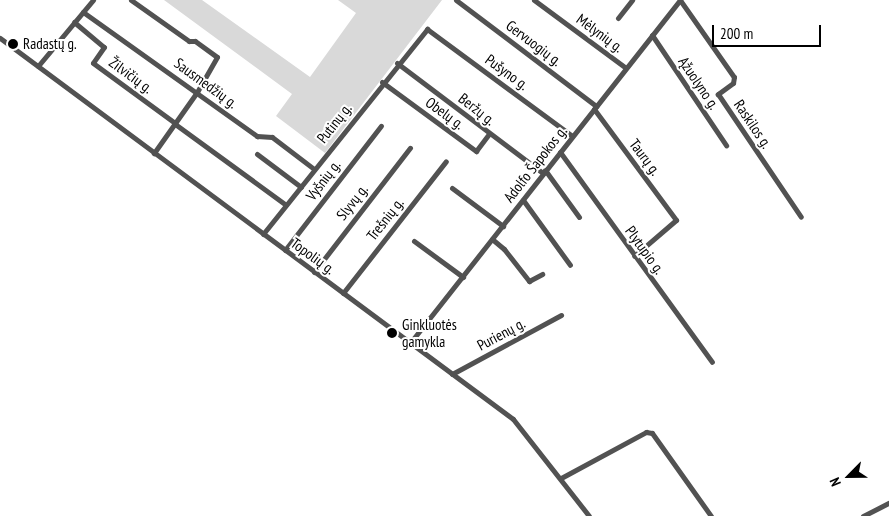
<!DOCTYPE html>
<html>
<head>
<meta charset="utf-8">
<style>
	body { margin:0 }
	#map { position:relative; width:889px; height:516px; overflow:hidden; background:#fff; font-family:"PT Sans Narrow",sans-serif }
	div>[style] { position:absolute }
	[style*='--x'] { left:calc(var(--x)*1px); top:calc(var(--y)*1px); width:calc(var(--w)*1px); rotate:calc(var(--a)*1deg) }
	.green>* { inset:0; background:#d9d9d9 }
	.minor>* { height:5px; margin:-2.5px; padding:0 2.5px; transform-origin:2.5px; border-radius:2.5px; background:#525252 }
	.dots>* { width:14px; height:14px; translate:-50% -50%; box-sizing:border-box; border:2px solid #fff; border-radius:50% }
	span { translate:-50% -50%; white-space:nowrap; text-align:center; line-height:1.15; -webkit-text-stroke:4px #fff; paint-order:stroke }
	.street-label { font-size:15px; color:#000 }
	.poi-label { font-size:15px; color:#000 }
	.left { translate:0 -50%; text-align:left }
	.north { position:absolute; left:824px; top:451px; width:50px; height:50px; -webkit-text-stroke:4px #fff; paint-order:stroke; rotate:247deg; font-size:14px; font-weight:700; line-height:20px; text-align:center; color:#000 }
	.north::after { content:''; display:block; margin:auto; width:18px; height:22px; background:#000; clip-path:polygon(50% 0,100% 100%,50% 72%,0 100%) }
	.scale { position:absolute; left:712px; top:25px; width:109px; height:22px; box-sizing:border-box; border:2px solid #000; border-top:0; padding-left:6px; font-size:15px; line-height:18px; white-space:nowrap; color:#000; -webkit-text-stroke:4px #fff; paint-order:stroke }
</style>
</head>
<body>
<div id="map">
	<div class="green">
		<i style="clip-path:polygon(164px 0,202px 0,310px 77px,356px 13px,338px 0,442px 0,325px 153px,276px 116px,292px 94px)"></i>
	</div>
	<div class="minor">
		<i style="--x:131;--y:0;--w:71;--a:35.3"></i>
		<i style="--x:189;--y:41;--w:6;--a:0"></i>
		<i style="--x:195;--y:41;--w:27;--a:36"></i>
		<i style="--x:217;--y:57;--w:40;--a:119.7"></i>
		<i style="--x:197;--y:92;--w:75;--a:125.2"></i>
		<i style="--x:456;--y:0;--w:176;--a:37.1"></i>
		<i style="--x:534;--y:0;--w:114;--a:36.5"></i>
		<i style="--x:680;--y:0;--w:94;--a:55"></i>
		<i style="--x:734;--y:77;--w:6;--a:99"></i>
		<i style="--x:733;--y:83;--w:19;--a:144"></i>
		<i style="--x:718;--y:94;--w:148;--a:56"></i>
		<i style="--x:83;--y:12;--w:214;--a:35.5"></i>
		<i style="--x:257;--y:136;--w:15;--a:4"></i>
		<i style="--x:272;--y:137;--w:53;--a:37.3"></i>
		<i style="--x:618;--y:18;--w:23;--a:-52"></i>
		<i style="--x:74;--y:22;--w:39;--a:40"></i>
		<i style="--x:104;--y:47;--w:19;--a:125"></i>
		<i style="--x:93;--y:63;--w:102;--a:36.2"></i>
		<i style="--x:652;--y:35;--w:133;--a:56.1"></i>
		<i style="--x:0;--y:38;--w:639;--a:36.6"></i>
		<i style="--x:513;--y:419;--w:123;--a:51.9"></i>
		<i style="--x:397;--y:63;--w:183;--a:37"></i>
		<i style="--x:38;--y:66;--w:86;--a:-50.2"></i>
		<i style="--x:382;--y:82;--w:117;--a:36.3"></i>
		<i style="--x:476;--y:151;--w:21;--a:-53"></i>
		<i style="--x:594;--y:109;--w:138;--a:53.5"></i>
		<i style="--x:676;--y:220;--w:55;--a:139.4"></i>
		<i style="--x:175;--y:124;--w:137;--a:36.1"></i>
		<i style="--x:560;--y:152;--w:259;--a:54.1"></i>
		<i style="--x:257;--y:154;--w:55;--a:36.9"></i>
		<i style="--x:545;--y:170;--w:58;--a:54.1"></i>
		<i style="--x:452;--y:188;--w:64;--a:36.7"></i>
		<i style="--x:523;--y:200;--w:80;--a:54.1"></i>
		<i style="--x:263;--y:234;--w:263;--a:-51.3"></i>
		<i style="--x:427;--y:29;--w:180;--a:36.4"></i>
		<i style="--x:492;--y:239;--w:16;--a:40"></i>
		<i style="--x:504;--y:249;--w:41;--a:52"></i>
		<i style="--x:529;--y:281;--w:15;--a:-28"></i>
		<i style="--x:414;--y:241;--w:61;--a:36.3"></i>
		<i style="--x:285;--y:250;--w:157;--a:-52.3"></i>
		<i style="--x:314;--y:272;--w:157;--a:-52.3"></i>
		<i style="--x:343;--y:293;--w:167;--a:-52"></i>
		<i style="--x:410;--y:343;--w:437;--a:-51.8"></i>
		<i style="--x:452;--y:374;--w:124;--a:-28.4"></i>
		<i style="--x:561;--y:478;--w:97;--a:-28.4"></i>
		<i style="--x:646;--y:432;--w:6;--a:9"></i>
		<i style="--x:652;--y:433;--w:102;--a:54.6"></i>
		<i style="--x:863;--y:516;--w:29;--a:-27"></i>
	</div>
	<div class="dots">
		<i style="left:13px;top:44px;background:#000"></i>
		<i style="left:392px;top:333px;background:#000"></i>
	</div>
	<div class="street-label">
		<span style="left:600px;top:33px;rotate:36deg">Mėlynių g.</span>
		<span style="left:534px;top:43px;rotate:37deg">Gervuogių g.</span>
		<span style="left:507px;top:72px;rotate:36deg">Pušyno g.</span>
		<span style="left:131px;top:75px;rotate:36deg">Žilvičių g.</span>
		<span style="left:206px;top:83px;rotate:36deg">Sausmedžių g.</span>
		<span style="left:699px;top:83px;rotate:56deg">Ąžuolyno g.</span>
		<span style="left:477px;top:109px;rotate:38deg">Beržų g.</span>
		<span style="left:445px;top:113px;rotate:36deg">Obelų g.</span>
		<span style="left:334px;top:123px;rotate:-52deg">Putinų g.</span>
		<span style="left:753px;top:124px;rotate:56deg">Raskilos g.</span>
		<span style="left:645px;top:157px;rotate:53deg">Taurų g.</span>
		<span style="left:535px;top:164px;rotate:-52deg">Adolfo Šapokos g.</span>
		<span style="left:323px;top:180px;rotate:-53deg">Vyšnių g.</span>
		<span style="left:352px;top:202px;rotate:-52deg">Slyvų g.</span>
		<span style="left:385px;top:219px;rotate:-52deg">Trešnių g.</span>
		<span style="left:645px;top:250px;rotate:54deg">Plytupio g.</span>
		<span style="left:313px;top:256px;rotate:36deg">Topolių g.</span>
		<span style="left:501px;top:334px;rotate:-28deg">Purienų g.</span>
	</div>
	<div class="poi-label">
		<span class="left" style="left:23px;top:44px">Radastų g.</span>
		<span class="left" style="left:402px;top:333px">Ginkluotės<br>gamykla</span>
	</div>
	<div class="north">N</div>
	<div class="scale">200 m</div>
</div>
</body>
</html>
